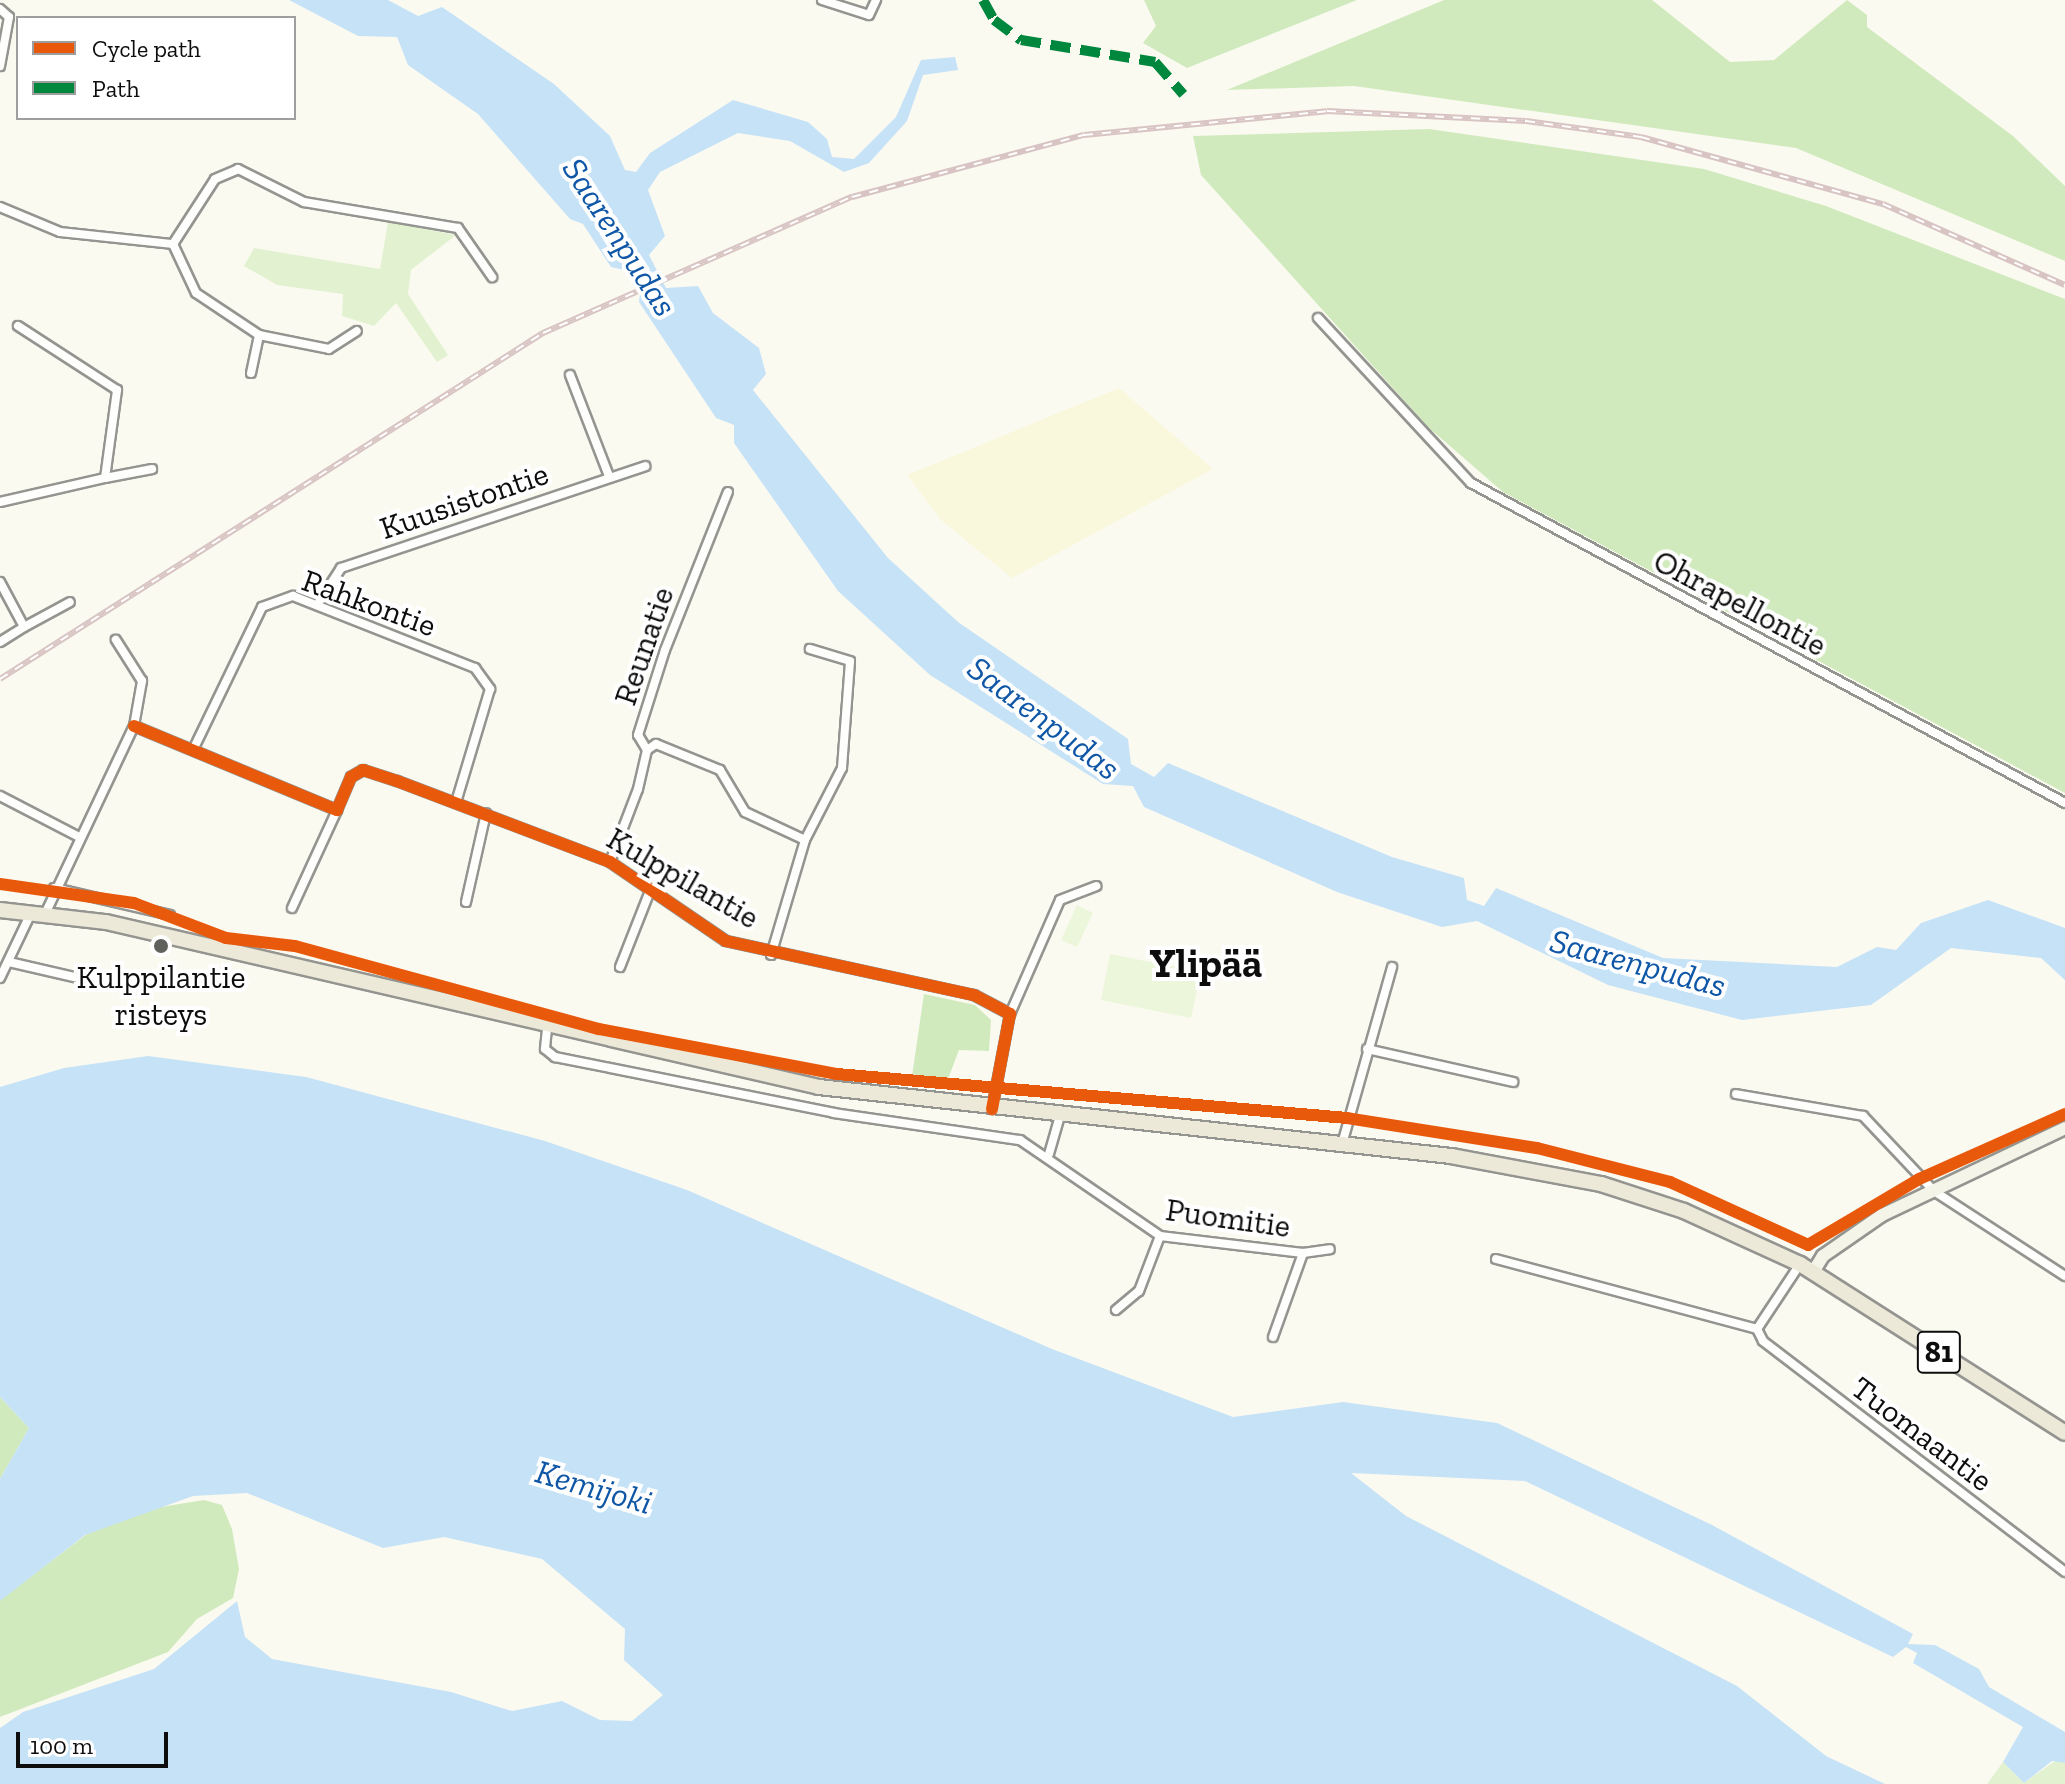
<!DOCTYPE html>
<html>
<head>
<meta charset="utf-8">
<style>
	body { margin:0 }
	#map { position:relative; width:2065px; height:1784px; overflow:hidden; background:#fbfaf1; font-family:"Zilla Slab",serif }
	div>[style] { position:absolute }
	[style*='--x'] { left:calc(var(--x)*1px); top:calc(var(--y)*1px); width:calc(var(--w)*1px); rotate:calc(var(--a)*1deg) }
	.farmland>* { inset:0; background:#f9f8dd }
	.green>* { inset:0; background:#e2f2d0 }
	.forest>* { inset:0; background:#d1eabd }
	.pitch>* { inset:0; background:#ecf6da }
	.water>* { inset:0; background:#c6e2f7 }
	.roads { filter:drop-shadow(2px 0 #949490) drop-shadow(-2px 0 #949490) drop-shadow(0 2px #949490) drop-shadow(0 -2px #949490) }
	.street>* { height:8px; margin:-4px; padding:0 4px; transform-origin:4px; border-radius:4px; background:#fefefd }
	.secondary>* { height:12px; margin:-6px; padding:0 6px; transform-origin:6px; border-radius:6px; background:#f5f4e8 }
	.primary>* { height:14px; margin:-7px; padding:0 7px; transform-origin:7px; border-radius:7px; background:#ede9d8 }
	.rail>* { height:6px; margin-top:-3px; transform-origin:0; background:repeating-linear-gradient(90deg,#fff 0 9px,#d8c4c3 0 18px); box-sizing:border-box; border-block:2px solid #d8c4c3 }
	.quiet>* { height:10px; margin-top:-5px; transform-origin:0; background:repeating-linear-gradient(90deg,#00873e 0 20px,transparent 0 30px) }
	.cycleway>* { height:12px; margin:-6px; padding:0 6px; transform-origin:6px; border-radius:6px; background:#e8590c }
	.dots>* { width:22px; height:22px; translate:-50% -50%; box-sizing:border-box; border:4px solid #fff; border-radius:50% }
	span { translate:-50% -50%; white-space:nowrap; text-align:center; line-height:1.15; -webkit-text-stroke:8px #fff; paint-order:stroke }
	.shield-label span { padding:2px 6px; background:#fff; border:2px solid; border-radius:6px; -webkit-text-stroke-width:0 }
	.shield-label { font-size:30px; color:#0d0d0d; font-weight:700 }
	.street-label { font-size:32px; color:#0d0d0d }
	.poi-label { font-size:32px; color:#0d0d0d }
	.water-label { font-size:34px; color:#0f57a6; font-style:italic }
	.district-label { font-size:40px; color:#0d0d0d; font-weight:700 }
	.legend { position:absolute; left:16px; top:16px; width:280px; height:104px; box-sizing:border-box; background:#fff; border:2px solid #9e9e9e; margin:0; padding:10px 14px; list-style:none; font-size:24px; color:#0d0d0d }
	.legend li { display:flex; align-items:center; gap:16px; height:40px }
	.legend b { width:40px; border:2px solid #9e9e9e }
	.scale { position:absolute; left:16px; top:1732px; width:152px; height:36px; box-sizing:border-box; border:4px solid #0d0d0d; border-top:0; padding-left:10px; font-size:24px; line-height:28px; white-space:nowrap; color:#0d0d0d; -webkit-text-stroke:6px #fff; paint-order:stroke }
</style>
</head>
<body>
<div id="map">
	<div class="farmland">
		<i style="clip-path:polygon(1119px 388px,1213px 469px,1012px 578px,941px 520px,907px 475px)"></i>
	</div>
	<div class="green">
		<i style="clip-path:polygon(388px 222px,456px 235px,411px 270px,408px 294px,448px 355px,437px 362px,396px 303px,374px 326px,342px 316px,343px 294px,277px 285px,244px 266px,254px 248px,380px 269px)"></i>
		<i style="clip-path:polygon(2058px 1759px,2065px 1763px,2065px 1784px,1987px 1784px,2003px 1762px,2024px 1783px)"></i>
	</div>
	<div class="forest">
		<i style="clip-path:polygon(1144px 0,1357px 0,1187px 68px,1143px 43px,1156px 26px)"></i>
		<i style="clip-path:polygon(1444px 0,1652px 0,1730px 62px,1774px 60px,1847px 0,1867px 15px,1867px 27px,2013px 136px,2065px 186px,2065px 261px,1796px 148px,1354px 86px,1227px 90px)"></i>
		<i style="clip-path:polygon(1429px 129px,1704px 169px,1826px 206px,2065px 299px,2065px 793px,1503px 492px,1428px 427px,1201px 175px,1193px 136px)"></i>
		<i style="clip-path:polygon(924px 994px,975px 1005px,991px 1020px,989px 1051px,959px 1050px,948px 1079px,912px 1076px)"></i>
		<i style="clip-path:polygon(0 1397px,29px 1428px,0 1479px)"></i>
		<i style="clip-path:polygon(204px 1500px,222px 1505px,232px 1529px,239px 1569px,233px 1598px,197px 1619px,168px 1652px,0 1717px,0 1600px,112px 1515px)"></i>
	</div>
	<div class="pitch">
		<i style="clip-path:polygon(1077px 905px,1093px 913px,1077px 947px,1061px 940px)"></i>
		<i style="clip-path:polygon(1110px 954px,1201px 972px,1191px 1018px,1101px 1000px)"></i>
	</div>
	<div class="water">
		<i style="clip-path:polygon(289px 0,388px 0,418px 16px,442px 7px,554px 84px,610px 136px,625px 170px,636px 172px,650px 153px,733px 100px,808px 122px,827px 139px,832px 157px,854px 159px,896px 117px,921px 60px,955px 57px,958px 70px,923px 75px,907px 121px,869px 163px,844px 172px,790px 141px,738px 133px,660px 172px,648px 190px,665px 236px,649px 255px,666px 288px,698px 286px,713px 313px,759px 348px,766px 374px,753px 390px,888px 558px,958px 622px,1128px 739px,1131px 764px,1154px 777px,1168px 763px,1392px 857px,1464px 878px,1467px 900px,1484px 906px,1496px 888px,1663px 958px,1837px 967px,1877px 947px,1896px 950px,1921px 923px,1988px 900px,2065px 928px,2065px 980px,2041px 958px,1951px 948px,1871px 1005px,1742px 1020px,1608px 985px,1477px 921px,1442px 927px,1337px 892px,1144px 807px,1133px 786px,1103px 784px,930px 675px,838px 591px,734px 443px,734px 425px,716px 418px,639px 302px,641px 285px,629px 271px,611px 267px,583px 224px,570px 219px,478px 114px,408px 65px,397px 37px,358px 36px)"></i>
		<i style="clip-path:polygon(148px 1056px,306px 1077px,545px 1141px,687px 1190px,1052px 1349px,1233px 1417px,1343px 1402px,1497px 1423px,1712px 1525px,1913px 1634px,1908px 1644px,1935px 1645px,1979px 1669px,1989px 1687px,2065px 1732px,2065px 1763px,2052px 1761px,2024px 1783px,2003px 1762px,2023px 1727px,1913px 1663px,1917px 1653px,1906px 1647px,1893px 1657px,1525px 1481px,1351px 1473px,1406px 1516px,1737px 1686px,1826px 1756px,1885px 1784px,0 1784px,0 1728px,23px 1712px,154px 1669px,237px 1601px,245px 1637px,272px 1659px,451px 1692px,512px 1711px,562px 1701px,600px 1720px,632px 1721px,663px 1695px,624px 1660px,625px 1629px,542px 1559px,444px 1537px,383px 1548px,247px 1493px,193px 1496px,85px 1535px,0 1601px,0 1479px,29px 1428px,0 1397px,0 1087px,64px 1068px)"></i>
	</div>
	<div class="roads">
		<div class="street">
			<i style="--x:822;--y:0;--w:49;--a:17.7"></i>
			<i style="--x:869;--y:15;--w:17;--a:-65"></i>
			<i style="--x:0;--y:9;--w:12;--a:42"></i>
			<i style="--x:9;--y:17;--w:50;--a:100.4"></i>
			<i style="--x:0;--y:207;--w:65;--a:22.6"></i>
			<i style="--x:60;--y:232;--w:114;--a:6.1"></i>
			<i style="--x:173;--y:244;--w:77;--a:-57.1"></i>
			<i style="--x:215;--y:179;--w:25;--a:-23"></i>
			<i style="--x:238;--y:169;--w:74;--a:26.6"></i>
			<i style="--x:304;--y:202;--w:156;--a:9.6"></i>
			<i style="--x:458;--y:228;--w:60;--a:55.2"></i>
			<i style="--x:173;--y:244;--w:54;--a:64.9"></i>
			<i style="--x:196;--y:293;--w:76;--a:33.7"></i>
			<i style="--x:259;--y:335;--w:71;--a:11.3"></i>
			<i style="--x:329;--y:349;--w:33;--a:-33"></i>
			<i style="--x:1318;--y:318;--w:225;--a:47.2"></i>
			<i style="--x:1471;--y:483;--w:675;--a:28.31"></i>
			<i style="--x:251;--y:373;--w:39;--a:-78"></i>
			<i style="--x:570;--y:375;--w:108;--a:68.9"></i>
			<i style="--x:105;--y:478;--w:48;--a:-10.8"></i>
			<i style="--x:0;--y:502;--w:108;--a:-12.9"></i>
			<i style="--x:105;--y:478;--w:89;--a:-82.2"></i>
			<i style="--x:117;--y:390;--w:118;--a:-147.1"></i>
			<i style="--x:0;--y:582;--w:51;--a:61.9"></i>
			<i style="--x:24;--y:627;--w:52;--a:-28.5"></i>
			<i style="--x:317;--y:605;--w:44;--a:-57"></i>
			<i style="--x:341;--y:568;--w:321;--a:-18.5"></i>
			<i style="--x:0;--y:642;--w:28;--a:-32"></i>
			<i style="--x:134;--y:726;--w:220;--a:22.5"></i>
			<i style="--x:337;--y:810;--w:36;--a:-67"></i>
			<i style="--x:351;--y:777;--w:14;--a:-30"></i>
			<i style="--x:363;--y:770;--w:36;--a:18"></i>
			<i style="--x:397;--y:781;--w:228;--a:20.8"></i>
			<i style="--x:610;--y:862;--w:140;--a:34.3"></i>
			<i style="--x:726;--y:941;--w:254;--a:12.3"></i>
			<i style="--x:974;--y:995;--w:41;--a:27.8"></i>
			<i style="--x:1010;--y:1014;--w:97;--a:100.7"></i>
			<i style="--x:193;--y:750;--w:159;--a:-64.2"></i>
			<i style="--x:262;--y:607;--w:33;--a:-20"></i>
			<i style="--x:293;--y:596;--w:196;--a:21.6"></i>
			<i style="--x:475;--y:668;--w:26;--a:54"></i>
			<i style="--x:490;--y:689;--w:118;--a:106.7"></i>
			<i style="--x:647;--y:750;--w:11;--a:-34"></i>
			<i style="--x:656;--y:744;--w:69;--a:22.1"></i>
			<i style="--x:720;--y:770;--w:49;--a:59.2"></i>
			<i style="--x:745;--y:812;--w:66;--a:25"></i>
			<i style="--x:0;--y:796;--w:89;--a:27.4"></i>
			<i style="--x:610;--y:862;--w:78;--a:-69"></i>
			<i style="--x:638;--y:789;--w:40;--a:-77"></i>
			<i style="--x:647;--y:750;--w:17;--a:-121"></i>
			<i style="--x:638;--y:735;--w:89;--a:-72.4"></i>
			<i style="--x:665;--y:650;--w:170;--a:-68.3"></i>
			<i style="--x:54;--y:888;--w:119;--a:13.1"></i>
			<i style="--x:466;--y:902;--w:91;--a:-77.3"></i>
			<i style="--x:292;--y:908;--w:108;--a:-65.3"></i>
			<i style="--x:46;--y:912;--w:206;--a:-64.7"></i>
			<i style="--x:134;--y:726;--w:46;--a:-79.9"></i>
			<i style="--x:142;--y:681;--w:49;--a:-122.4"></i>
			<i style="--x:771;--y:955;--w:120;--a:-73.5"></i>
			<i style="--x:805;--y:840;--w:81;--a:-62.8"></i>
			<i style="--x:842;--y:768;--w:107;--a:-85.7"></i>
			<i style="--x:850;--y:661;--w:42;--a:-163.3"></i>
			<i style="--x:9;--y:962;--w:80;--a:13"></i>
			<i style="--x:620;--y:967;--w:82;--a:-68.5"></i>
			<i style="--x:0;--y:978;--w:74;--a:-64.5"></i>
			<i style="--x:1010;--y:1014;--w:124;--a:-66.3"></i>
			<i style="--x:1060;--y:900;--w:39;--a:-21"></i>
			<i style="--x:547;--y:1029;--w:20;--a:96"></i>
			<i style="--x:545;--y:1049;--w:13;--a:39"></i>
			<i style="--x:555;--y:1057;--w:285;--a:11.3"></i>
			<i style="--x:834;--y:1113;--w:188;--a:8.3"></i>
			<i style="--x:1020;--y:1140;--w:170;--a:34.4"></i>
			<i style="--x:1160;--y:1236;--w:144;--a:6.8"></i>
			<i style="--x:1303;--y:1253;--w:27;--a:-8"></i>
			<i style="--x:1367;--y:1049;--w:150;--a:12.7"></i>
			<i style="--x:1736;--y:1094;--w:129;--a:9.8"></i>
			<i style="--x:1863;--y:1116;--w:103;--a:46.6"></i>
			<i style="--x:1934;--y:1191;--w:156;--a:33"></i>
			<i style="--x:1342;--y:1144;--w:184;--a:-74.2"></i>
			<i style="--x:1049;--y:1154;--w:40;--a:-74"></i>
			<i style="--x:1496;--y:1259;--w:270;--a:15"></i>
			<i style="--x:1757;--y:1329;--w:78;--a:-56.5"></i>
			<i style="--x:1116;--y:1310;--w:30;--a:-40"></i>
			<i style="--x:1139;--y:1291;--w:59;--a:-69.1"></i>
			<i style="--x:1757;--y:1329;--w:13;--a:63"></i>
			<i style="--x:1763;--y:1341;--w:380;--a:37.4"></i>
			<i style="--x:1273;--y:1337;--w:89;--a:-70.3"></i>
		</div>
		<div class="secondary">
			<i style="--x:1813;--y:1272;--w:19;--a:-58"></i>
			<i style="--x:1823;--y:1256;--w:72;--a:-34.8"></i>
			<i style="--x:1882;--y:1215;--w:203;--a:-25.4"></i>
		</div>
		<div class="primary">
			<i style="--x:0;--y:910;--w:107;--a:6.5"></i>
			<i style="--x:106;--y:922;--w:732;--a:13.03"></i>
			<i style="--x:819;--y:1087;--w:636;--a:6.23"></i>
			<i style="--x:1451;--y:1156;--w:153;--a:10.6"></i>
			<i style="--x:1601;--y:1184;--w:87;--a:18"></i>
			<i style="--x:1684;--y:1211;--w:128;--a:24.6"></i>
			<i style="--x:1800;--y:1264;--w:314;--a:32.5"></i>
		</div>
	</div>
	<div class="rail">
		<i style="--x:0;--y:679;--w:644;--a:-32.51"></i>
		<i style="--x:543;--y:333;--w:338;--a:-23.8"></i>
		<i style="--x:852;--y:197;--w:240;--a:-15"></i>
		<i style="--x:1084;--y:135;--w:244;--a:-5.6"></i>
		<i style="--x:1327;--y:111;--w:199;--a:2.9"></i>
		<i style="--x:1526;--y:121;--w:116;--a:7.9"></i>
		<i style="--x:1641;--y:137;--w:251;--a:15.5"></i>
		<i style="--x:1883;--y:204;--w:199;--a:24"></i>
	</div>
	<div class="quiet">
		<i style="--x:983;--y:0;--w:23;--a:61"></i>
		<i style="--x:994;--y:20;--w:34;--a:37"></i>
		<i style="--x:1021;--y:40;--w:136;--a:9.3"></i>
		<i style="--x:1155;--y:62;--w:43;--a:48.8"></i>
	</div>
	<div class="cycleway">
		<i style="--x:134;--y:726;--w:220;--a:22.5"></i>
		<i style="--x:337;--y:810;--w:36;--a:-67"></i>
		<i style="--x:351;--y:777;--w:14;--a:-30"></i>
		<i style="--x:363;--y:770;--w:36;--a:18"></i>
		<i style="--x:397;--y:781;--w:228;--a:20.8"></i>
		<i style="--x:610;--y:862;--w:140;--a:34.3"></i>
		<i style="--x:726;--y:941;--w:254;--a:12.3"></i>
		<i style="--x:974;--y:995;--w:41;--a:27.8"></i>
		<i style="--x:1010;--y:1014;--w:97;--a:100.7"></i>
		<i style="--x:0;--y:884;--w:135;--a:8.1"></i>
		<i style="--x:134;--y:903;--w:98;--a:20.8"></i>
		<i style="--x:226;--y:938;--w:69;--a:6.6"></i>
		<i style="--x:295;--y:946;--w:315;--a:15.3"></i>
		<i style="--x:599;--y:1029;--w:242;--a:10.7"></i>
		<i style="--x:837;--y:1074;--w:512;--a:4.93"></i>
		<i style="--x:1347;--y:1118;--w:192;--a:9"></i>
		<i style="--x:1537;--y:1148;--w:137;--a:14.3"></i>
		<i style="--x:1670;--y:1182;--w:152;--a:24.5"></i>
		<i style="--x:1808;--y:1245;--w:129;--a:-30.7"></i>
		<i style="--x:1919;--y:1179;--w:160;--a:-24"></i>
	</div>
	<div class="dots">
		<i style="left:161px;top:946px;background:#60605d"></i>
	</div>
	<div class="shield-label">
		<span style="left:1939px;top:1352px">81</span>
	</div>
	<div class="street-label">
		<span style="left:464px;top:501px;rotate:-19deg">Kuusistontie</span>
		<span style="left:369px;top:603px;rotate:20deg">Rahkontie</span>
		<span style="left:1740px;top:603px;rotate:28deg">Ohrapellontie</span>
		<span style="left:644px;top:646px;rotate:-71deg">Reunatie</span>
		<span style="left:683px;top:878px;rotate:30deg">Kulppilantie</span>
		<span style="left:1228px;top:1218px;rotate:8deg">Puomitie</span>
		<span style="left:1922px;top:1434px;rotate:37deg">Tuomaantie</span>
	</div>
	<div class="poi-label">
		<span style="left:161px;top:996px">Kulppilantie<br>risteys</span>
	</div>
	<div class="water-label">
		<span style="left:620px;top:237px;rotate:57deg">Saarenpudas</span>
		<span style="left:1044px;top:718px;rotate:37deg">Saarenpudas</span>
		<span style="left:1638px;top:963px;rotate:15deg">Saarenpudas</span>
		<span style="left:594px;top:1487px;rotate:16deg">Kemijoki</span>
	</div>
	<div class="district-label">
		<span style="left:1206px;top:963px">Ylipää</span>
	</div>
	<ul class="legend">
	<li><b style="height:10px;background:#e8590c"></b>Cycle path</li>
	<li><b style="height:10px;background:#00873e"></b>Path</li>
	</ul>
	<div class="scale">100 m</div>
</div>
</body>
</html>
